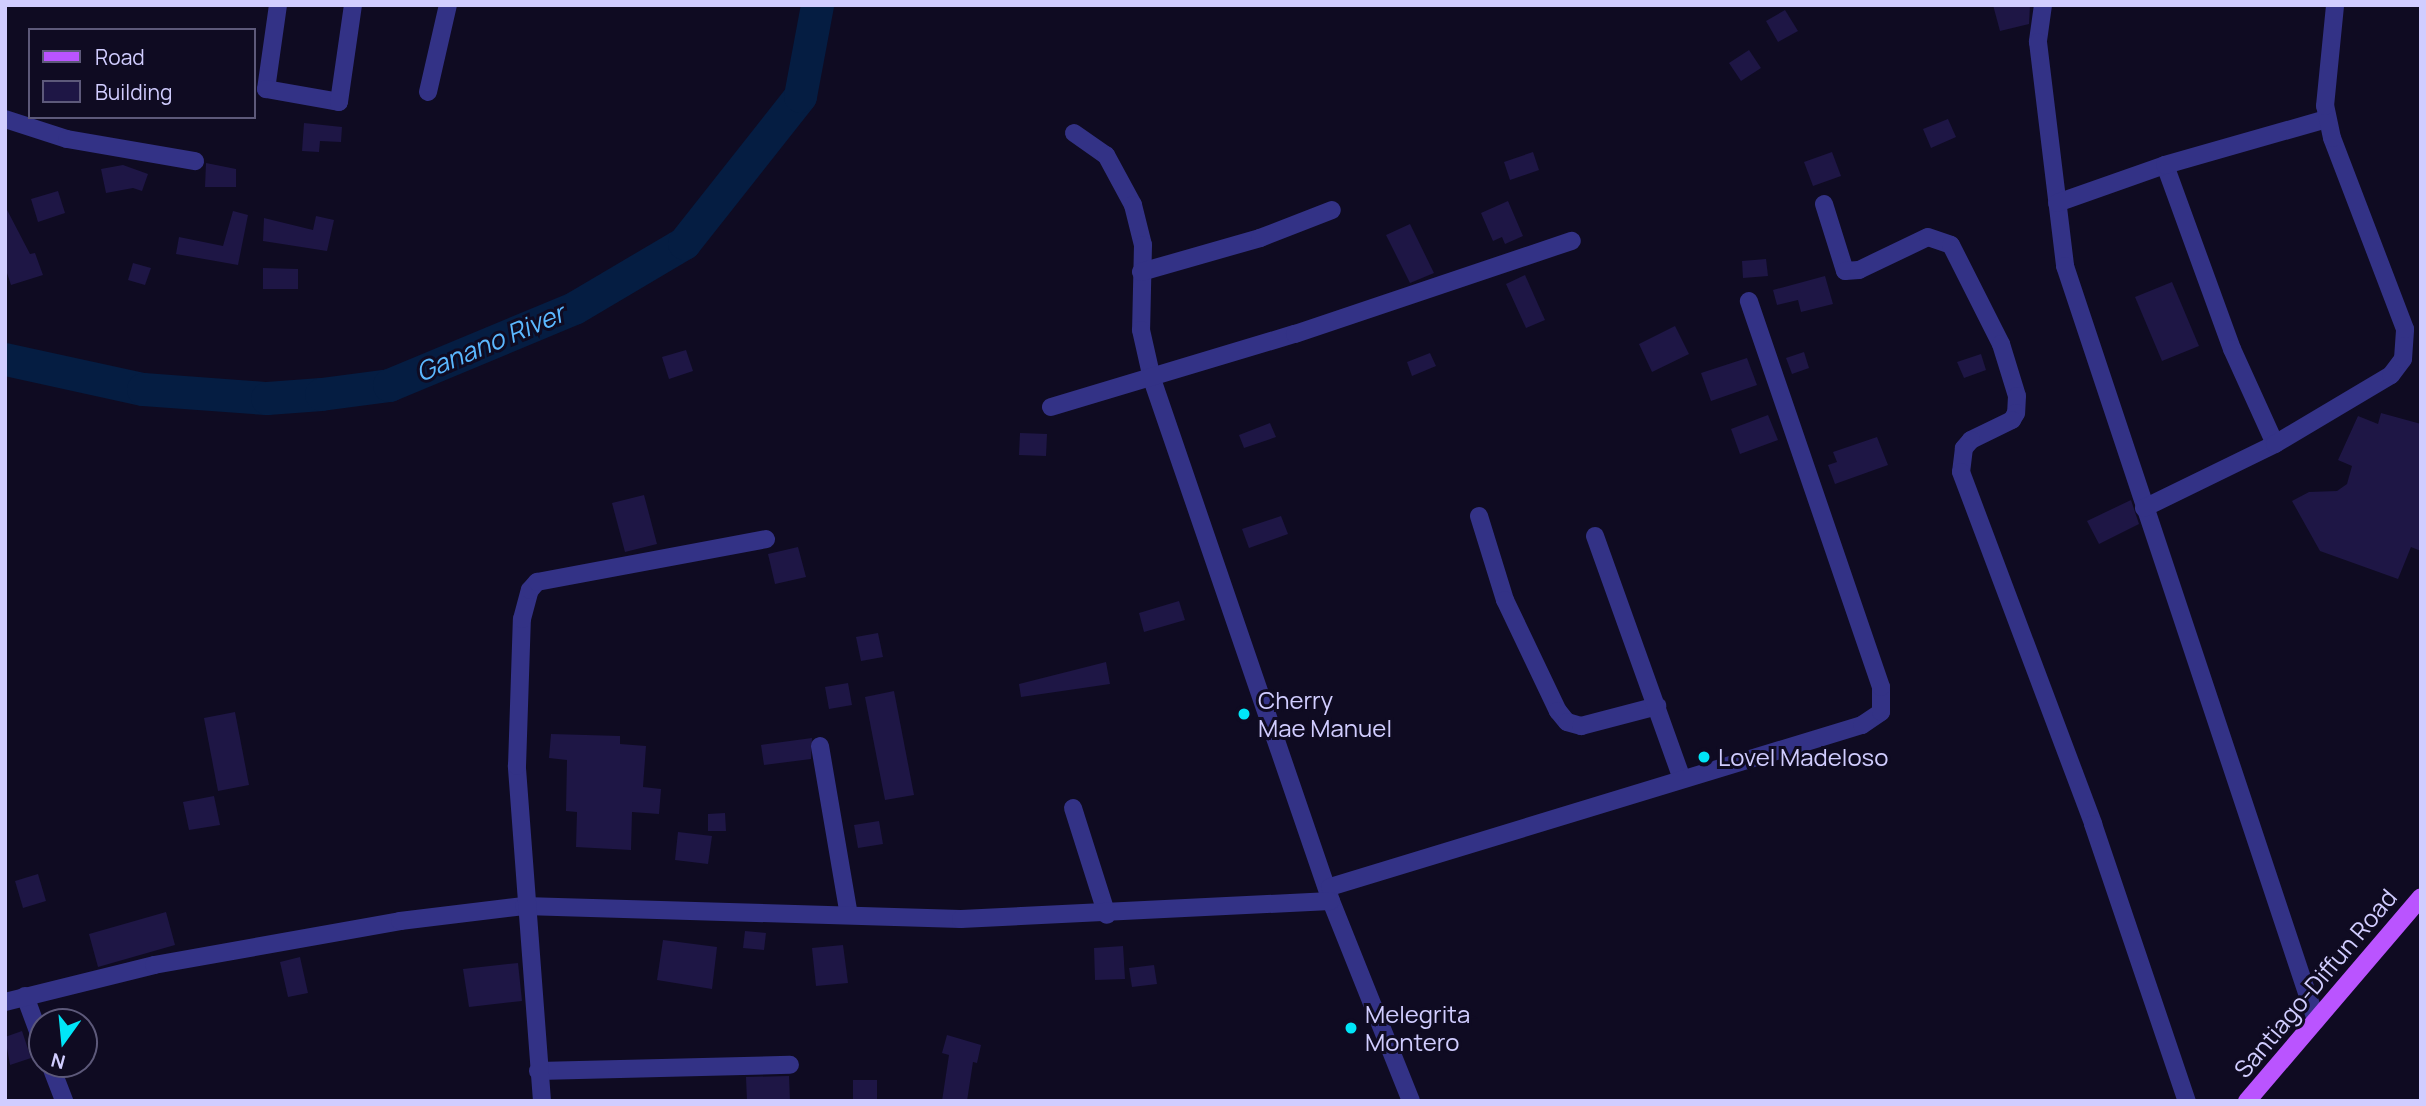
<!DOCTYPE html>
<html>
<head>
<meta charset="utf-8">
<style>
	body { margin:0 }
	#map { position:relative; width:2426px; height:1106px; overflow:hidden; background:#0f0b22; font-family:Manrope,sans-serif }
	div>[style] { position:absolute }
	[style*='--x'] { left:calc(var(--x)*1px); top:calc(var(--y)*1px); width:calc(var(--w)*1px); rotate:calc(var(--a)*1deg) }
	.river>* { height:33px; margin:-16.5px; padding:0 16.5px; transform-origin:16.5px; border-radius:16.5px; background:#051d42 }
	.building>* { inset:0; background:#1e1645 }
	.minor>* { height:18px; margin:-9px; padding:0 9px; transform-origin:9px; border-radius:9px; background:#333286 }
	.major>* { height:18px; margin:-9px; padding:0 9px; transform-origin:9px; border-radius:9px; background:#ba54ff }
	.dots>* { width:19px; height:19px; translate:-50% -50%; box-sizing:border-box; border:4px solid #0f0b22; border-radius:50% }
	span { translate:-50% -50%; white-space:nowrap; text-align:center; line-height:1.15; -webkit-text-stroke:6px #0f0b22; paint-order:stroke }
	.poi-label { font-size:24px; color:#d1cdff }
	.left { translate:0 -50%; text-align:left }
	.street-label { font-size:24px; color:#d1cdff }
	.water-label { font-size:26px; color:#5bb8ff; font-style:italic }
	.frame { position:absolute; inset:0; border:7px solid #d1cdff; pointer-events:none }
	.legend { position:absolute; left:28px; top:28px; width:228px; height:91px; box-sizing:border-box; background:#0f0b22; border:2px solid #5d597a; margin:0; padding:9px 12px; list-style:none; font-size:21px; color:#d1cdff }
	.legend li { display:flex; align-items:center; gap:14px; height:35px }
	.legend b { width:35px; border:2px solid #5d597a }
	.north { position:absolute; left:28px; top:1008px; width:70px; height:70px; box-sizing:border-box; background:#0f0b22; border:2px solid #5d597a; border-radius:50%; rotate:195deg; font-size:19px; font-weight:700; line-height:28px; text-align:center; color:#d1cdff }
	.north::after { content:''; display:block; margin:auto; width:24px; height:32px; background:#00e6f8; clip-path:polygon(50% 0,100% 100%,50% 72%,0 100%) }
</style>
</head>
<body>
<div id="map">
	<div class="river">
		<i style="--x:5;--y:359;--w:141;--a:12.3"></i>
		<i style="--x:143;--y:389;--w:124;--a:4.2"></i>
		<i style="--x:267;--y:398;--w:54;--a:-4.2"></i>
		<i style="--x:321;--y:394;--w:69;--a:-7.5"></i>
		<i style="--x:389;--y:385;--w:200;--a:-22.6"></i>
		<i style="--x:574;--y:308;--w:128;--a:-30.6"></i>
		<i style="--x:684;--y:243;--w:187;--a:-51.7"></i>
		<i style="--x:800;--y:96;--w:93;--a:-79.4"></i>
	</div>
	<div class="building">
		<i style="clip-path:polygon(1993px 5px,2030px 5px,2029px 24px,2000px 31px)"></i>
		<i style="clip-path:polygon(1785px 10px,1798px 31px,1778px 42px,1766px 21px)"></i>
		<i style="clip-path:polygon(1749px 50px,1761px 68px,1741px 81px,1729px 63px)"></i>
		<i style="clip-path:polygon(1948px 119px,1956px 137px,1931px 148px,1923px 129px)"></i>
		<i style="clip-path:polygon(304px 123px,342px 127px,341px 142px,320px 141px,319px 152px,302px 151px)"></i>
		<i style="clip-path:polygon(1533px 152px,1539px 170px,1510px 180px,1504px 162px)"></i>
		<i style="clip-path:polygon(1832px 152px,1841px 176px,1813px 186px,1804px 162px)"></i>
		<i style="clip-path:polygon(206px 163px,236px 169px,236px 187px,205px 187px)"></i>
		<i style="clip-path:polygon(123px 165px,148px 174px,142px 191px,133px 188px,106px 193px,101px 169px)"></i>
		<i style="clip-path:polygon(58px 191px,65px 213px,38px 222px,31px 199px)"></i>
		<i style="clip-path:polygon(1508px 201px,1523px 236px,1505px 244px,1502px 237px,1493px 241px,1481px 213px)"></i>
		<i style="clip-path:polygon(5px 206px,30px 254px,35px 253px,43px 275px,11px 285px,5px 267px)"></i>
		<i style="clip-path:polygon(233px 211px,248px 215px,238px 265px,176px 254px,179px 237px,223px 246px)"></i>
		<i style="clip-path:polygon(316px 216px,334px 220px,327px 251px,263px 241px,264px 218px,313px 230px)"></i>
		<i style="clip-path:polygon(1410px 224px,1434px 273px,1410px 283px,1386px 235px)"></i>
		<i style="clip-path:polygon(1766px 259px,1768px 276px,1743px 278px,1742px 261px)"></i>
		<i style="clip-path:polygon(133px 263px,151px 268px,145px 285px,128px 280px)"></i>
		<i style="clip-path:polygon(263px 268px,298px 269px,298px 289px,263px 289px)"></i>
		<i style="clip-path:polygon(1525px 275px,1545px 320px,1526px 328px,1506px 284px)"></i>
		<i style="clip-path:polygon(1825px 276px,1833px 304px,1801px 312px,1798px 300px,1777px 305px,1773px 290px)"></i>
		<i style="clip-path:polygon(2172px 282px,2199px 346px,2162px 361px,2135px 297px)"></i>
		<i style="clip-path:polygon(1675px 326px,1689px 354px,1652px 372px,1639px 344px)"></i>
		<i style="clip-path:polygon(686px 350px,693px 371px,669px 379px,662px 357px)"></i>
		<i style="clip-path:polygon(1804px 352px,1809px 368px,1792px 374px,1786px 358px)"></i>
		<i style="clip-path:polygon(1430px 353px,1436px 366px,1412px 376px,1407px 362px)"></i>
		<i style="clip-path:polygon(1981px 354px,1986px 370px,1964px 378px,1957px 362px)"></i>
		<i style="clip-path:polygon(1747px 358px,1757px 385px,1711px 401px,1701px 373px)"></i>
		<i style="clip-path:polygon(2381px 413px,2421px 424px,2421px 551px,2411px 547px,2398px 579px,2320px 551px,2292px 501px,2309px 492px,2337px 491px,2347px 484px,2352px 466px,2338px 460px,2358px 416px,2378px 424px)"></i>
		<i style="clip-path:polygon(1768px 415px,1778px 440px,1740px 454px,1731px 429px)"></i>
		<i style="clip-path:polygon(1270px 423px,1276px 437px,1244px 448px,1239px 435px)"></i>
		<i style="clip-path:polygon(1020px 433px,1047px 434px,1046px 456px,1019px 455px)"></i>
		<i style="clip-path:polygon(1877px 437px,1888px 465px,1835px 484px,1828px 465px,1837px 462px,1833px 452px)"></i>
		<i style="clip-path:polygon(644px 495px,657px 544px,625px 552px,612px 503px)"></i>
		<i style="clip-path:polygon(2131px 500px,2139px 524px,2099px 544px,2087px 521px)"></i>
		<i style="clip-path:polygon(1281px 516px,1288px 534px,1249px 548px,1242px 529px)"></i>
		<i style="clip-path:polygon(798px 547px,806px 577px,775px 584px,768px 554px)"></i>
		<i style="clip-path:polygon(1179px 601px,1185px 620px,1144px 632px,1139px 613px)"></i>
		<i style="clip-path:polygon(878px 633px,883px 657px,861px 661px,856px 637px)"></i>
		<i style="clip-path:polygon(1106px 662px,1110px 684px,1021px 697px,1019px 684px)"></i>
		<i style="clip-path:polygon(848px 683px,852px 705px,829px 709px,825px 687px)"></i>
		<i style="clip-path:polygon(894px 691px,914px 795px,885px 800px,865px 697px)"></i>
		<i style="clip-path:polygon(235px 712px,249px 785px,218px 791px,204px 718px)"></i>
		<i style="clip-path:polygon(551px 734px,620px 736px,620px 744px,646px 746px,643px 787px,661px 789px,659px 814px,632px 812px,631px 850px,576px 847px,577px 812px,566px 811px,567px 760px,549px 758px)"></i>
		<i style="clip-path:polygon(812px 738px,811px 759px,764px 765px,761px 745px)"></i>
		<i style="clip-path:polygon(214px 796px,220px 825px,189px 830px,183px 802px)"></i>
		<i style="clip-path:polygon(725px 813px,726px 831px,708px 831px,708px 814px)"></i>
		<i style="clip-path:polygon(879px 821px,883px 844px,858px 848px,854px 825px)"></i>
		<i style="clip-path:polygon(678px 832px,712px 836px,708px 864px,675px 860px)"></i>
		<i style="clip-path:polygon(38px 874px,46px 901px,23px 908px,15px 881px)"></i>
		<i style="clip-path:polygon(166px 912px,175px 945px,98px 967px,89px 934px)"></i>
		<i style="clip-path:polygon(745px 931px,766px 933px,764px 950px,743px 948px)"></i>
		<i style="clip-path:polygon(663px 940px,717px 947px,712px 989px,657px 980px)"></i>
		<i style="clip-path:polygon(843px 945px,848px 983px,816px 986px,812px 948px)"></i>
		<i style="clip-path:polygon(1123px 946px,1125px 979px,1095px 980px,1094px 948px)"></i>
		<i style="clip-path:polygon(300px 957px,308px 993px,288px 997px,280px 962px)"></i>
		<i style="clip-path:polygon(518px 963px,522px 1001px,469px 1007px,463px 969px)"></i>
		<i style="clip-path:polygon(1154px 965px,1157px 984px,1132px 987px,1129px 968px)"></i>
		<i style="clip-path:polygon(22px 1031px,31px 1058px,10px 1065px,5px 1037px)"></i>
		<i style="clip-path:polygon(947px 1035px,981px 1045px,977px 1063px,973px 1062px,967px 1101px,942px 1101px,949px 1055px,942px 1053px)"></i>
		<i style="clip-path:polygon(789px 1076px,790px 1101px,747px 1101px,746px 1077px)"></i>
		<i style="clip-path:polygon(853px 1080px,877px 1080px,877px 1101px,853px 1101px)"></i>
	</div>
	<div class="minor">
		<i style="--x:278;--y:5;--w:85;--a:98.1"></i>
		<i style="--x:266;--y:89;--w:74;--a:10.1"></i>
		<i style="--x:339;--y:102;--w:98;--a:-81.8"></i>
		<i style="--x:2043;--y:5;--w:37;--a:98"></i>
		<i style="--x:2038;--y:42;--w:226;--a:83.1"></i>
		<i style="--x:2065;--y:266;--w:795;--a:71.59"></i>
		<i style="--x:428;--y:92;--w:89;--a:-77.1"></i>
		<i style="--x:5;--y:119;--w:65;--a:17.9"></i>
		<i style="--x:67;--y:139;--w:130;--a:9.8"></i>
		<i style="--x:1074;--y:133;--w:39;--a:35"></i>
		<i style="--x:1106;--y:155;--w:57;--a:61.6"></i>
		<i style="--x:1133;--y:205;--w:41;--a:76"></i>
		<i style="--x:1143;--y:245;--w:85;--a:91.3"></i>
		<i style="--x:1141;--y:330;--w:50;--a:77.3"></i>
		<i style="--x:1152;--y:379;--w:552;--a:71.07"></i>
		<i style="--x:1331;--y:901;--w:215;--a:68.2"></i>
		<i style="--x:2165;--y:165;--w:196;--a:70"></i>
		<i style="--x:2232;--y:349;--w:104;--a:65.6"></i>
		<i style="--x:2057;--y:203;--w:114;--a:-19.4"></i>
		<i style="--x:2165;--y:165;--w:168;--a:-15.9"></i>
		<i style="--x:1824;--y:204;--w:70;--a:72.6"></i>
		<i style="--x:1845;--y:271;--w:14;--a:-4"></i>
		<i style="--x:1859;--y:270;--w:76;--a:-25.6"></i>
		<i style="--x:1928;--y:237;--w:24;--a:19"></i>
		<i style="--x:1951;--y:245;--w:111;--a:63.2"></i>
		<i style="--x:2001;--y:344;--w:54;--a:72.9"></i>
		<i style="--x:2017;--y:396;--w:17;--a:93"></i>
		<i style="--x:2016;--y:413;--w:8;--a:120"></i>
		<i style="--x:2012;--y:420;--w:46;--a:154"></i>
		<i style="--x:1971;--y:440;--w:11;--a:131"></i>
		<i style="--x:1964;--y:448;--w:24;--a:97"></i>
		<i style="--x:1961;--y:472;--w:376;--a:69.4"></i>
		<i style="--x:2093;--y:824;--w:293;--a:71.3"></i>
		<i style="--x:1141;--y:272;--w:124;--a:-15.9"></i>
		<i style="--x:1260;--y:238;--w:77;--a:-21.3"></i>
		<i style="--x:1051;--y:407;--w:255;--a:-16.7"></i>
		<i style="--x:1295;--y:334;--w:292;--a:-18.6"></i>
		<i style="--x:2144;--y:508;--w:146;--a:-26"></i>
		<i style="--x:2275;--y:444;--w:135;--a:-30.7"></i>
		<i style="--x:2391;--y:375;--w:20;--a:-53"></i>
		<i style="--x:2403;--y:359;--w:30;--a:-86"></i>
		<i style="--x:2405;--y:329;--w:204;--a:-110.9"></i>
		<i style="--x:2332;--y:138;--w:33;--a:-102"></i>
		<i style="--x:2325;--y:106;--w:101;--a:-84.3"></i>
		<i style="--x:1479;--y:516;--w:88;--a:72.8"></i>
		<i style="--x:1505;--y:600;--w:123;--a:64.5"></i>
		<i style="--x:1558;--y:711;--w:14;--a:51"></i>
		<i style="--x:1567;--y:722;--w:15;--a:16"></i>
		<i style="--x:1581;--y:726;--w:79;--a:-14.7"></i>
		<i style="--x:1595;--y:536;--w:258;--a:70.3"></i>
		<i style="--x:820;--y:746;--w:171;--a:80.3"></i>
		<i style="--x:1073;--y:808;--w:112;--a:72.4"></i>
		<i style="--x:1330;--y:887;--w:556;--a:-16.94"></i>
		<i style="--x:1862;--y:725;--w:23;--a:-34"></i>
		<i style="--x:1881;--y:712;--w:25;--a:-90"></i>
		<i style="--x:1881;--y:687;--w:408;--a:-108.9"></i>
		<i style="--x:25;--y:996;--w:49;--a:69.7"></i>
		<i style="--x:5;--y:1002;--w:154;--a:-13.9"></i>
		<i style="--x:154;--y:965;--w:250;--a:-10.1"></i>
		<i style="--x:400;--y:921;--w:125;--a:-6.9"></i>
		<i style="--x:524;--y:906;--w:437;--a:1.7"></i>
		<i style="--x:961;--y:919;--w:370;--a:-2.8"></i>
		<i style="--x:50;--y:1064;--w:40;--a:69"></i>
		<i style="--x:538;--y:1071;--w:252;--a:-1.4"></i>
		<i style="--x:542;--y:1101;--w:336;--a:-94.3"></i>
		<i style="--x:517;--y:766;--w:147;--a:-88.1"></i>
		<i style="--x:522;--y:619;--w:30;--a:-75"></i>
		<i style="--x:530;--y:590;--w:11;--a:-49"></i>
		<i style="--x:537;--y:582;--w:233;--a:-10.6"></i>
	</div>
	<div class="major">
		<i style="--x:2247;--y:1101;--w:268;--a:-49.5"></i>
	</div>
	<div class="dots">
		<i style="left:1244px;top:714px;background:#00e6f8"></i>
		<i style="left:1704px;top:757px;background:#00e6f8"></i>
		<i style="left:1351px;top:1028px;background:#00e6f8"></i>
	</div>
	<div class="poi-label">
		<span class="left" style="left:1258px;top:714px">Cherry<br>Mae Manuel</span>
		<span class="left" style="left:1718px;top:757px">Lovel Madeloso</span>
		<span class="left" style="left:1365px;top:1028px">Melegrita<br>Montero</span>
	</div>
	<div class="street-label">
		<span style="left:2315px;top:983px;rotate:-50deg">Santiago-Diffun Road</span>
	</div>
	<div class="water-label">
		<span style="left:490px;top:343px;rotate:-23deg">Ganano River</span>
	</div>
	<div class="frame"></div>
	<ul class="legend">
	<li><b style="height:9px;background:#ba54ff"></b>Road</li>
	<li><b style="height:19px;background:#1e1645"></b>Building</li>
	</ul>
	<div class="north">N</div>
</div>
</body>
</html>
